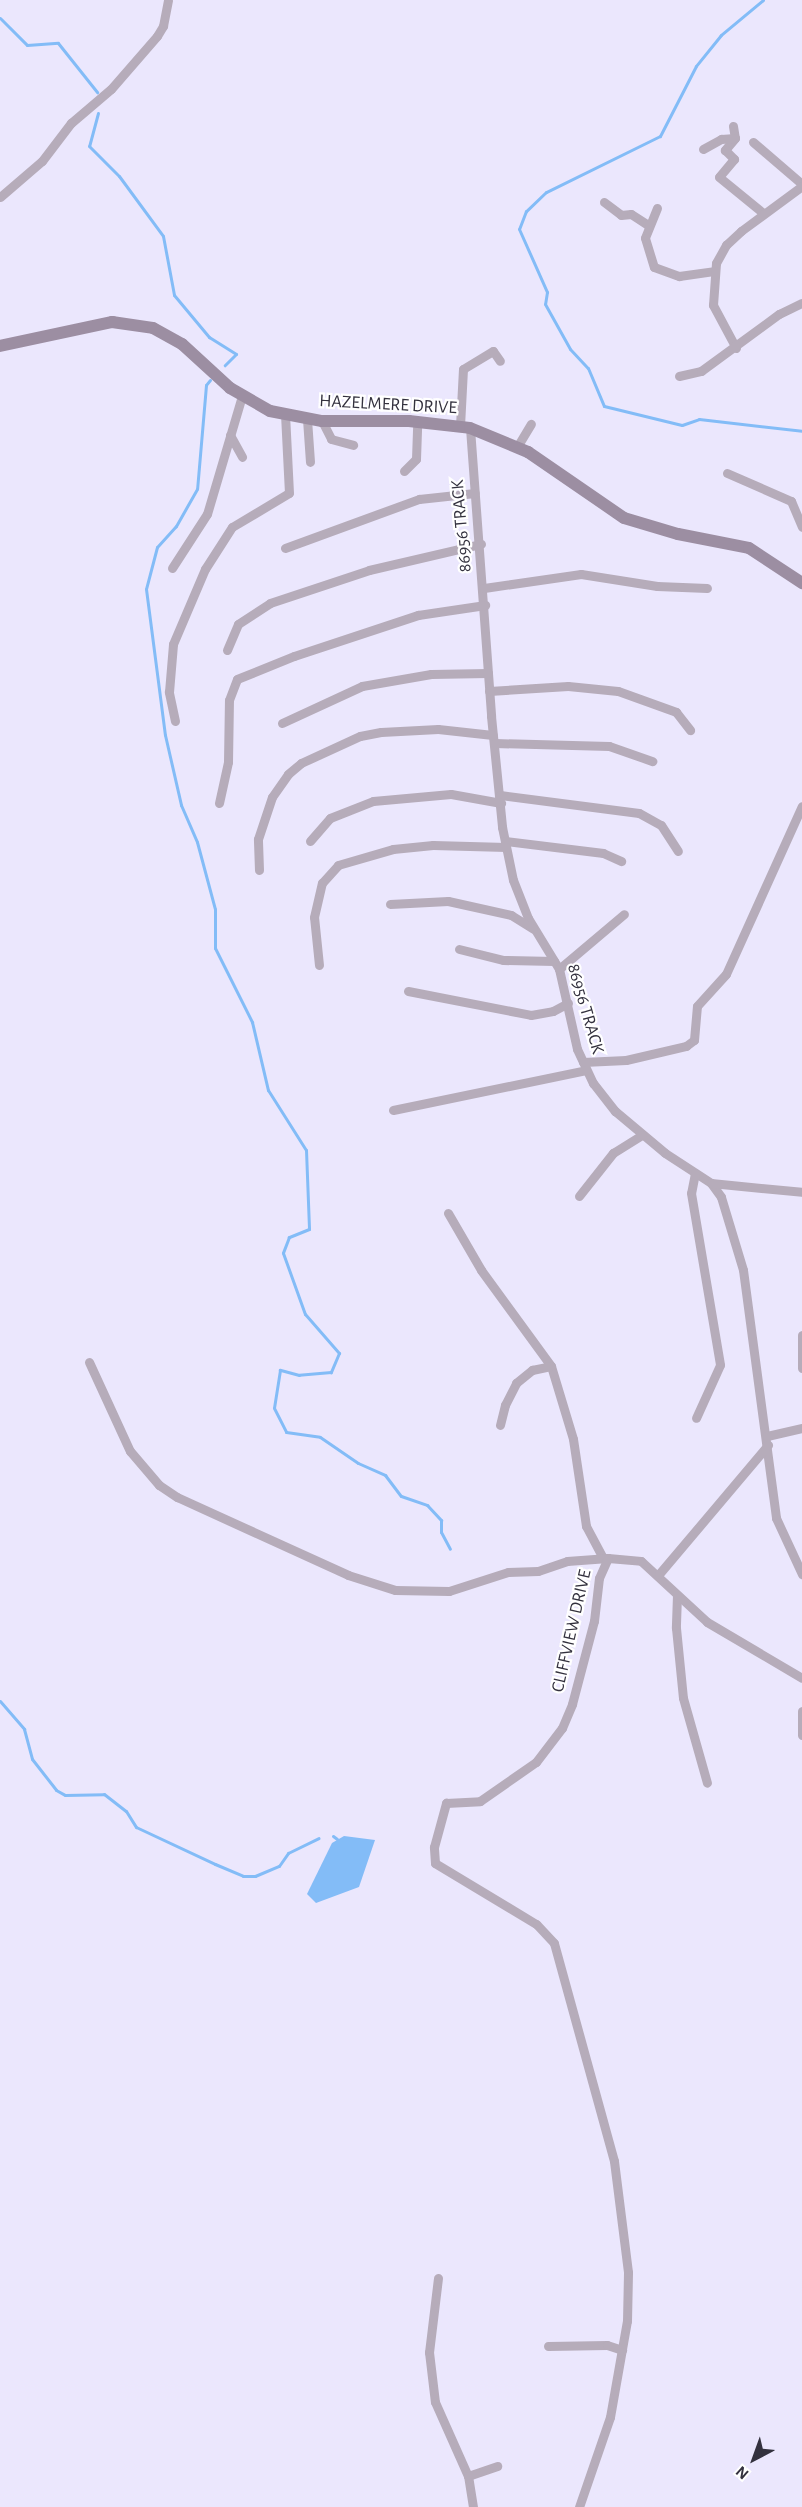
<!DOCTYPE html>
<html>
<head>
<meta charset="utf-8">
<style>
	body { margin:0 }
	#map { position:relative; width:802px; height:2507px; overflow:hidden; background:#ebe7fd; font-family:"Alegreya Sans",sans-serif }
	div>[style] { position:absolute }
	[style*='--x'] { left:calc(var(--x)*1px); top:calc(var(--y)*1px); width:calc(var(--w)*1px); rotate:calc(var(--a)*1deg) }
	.water>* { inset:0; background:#83bcf7 }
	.stream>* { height:3px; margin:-1.5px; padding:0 1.5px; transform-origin:1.5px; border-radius:1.5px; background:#83bcf7 }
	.street>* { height:9px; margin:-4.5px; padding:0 4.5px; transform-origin:4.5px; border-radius:4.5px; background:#b6acba }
	.secondary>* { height:12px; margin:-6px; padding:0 6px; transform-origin:6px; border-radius:6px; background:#9c8ea2 }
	span { translate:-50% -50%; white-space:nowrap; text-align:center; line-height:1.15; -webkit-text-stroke:4.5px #fff; paint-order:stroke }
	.street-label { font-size:18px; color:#33313e }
	.north { position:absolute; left:724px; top:2429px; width:60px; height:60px; -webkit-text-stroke:4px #fff; paint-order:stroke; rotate:221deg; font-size:16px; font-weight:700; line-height:24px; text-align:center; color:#33313e }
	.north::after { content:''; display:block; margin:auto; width:21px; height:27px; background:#33313e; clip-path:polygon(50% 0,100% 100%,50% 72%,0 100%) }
</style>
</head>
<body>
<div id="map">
	<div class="water">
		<i style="clip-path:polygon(344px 1836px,375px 1840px,359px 1887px,316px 1903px,307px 1894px,332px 1843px)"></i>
	</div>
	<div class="stream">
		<i style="--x:763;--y:0;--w:55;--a:140.2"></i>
		<i style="--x:721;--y:35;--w:40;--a:129"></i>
		<i style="--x:696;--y:66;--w:79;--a:117.2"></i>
		<i style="--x:660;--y:136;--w:127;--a:153.8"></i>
		<i style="--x:546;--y:192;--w:28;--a:136"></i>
		<i style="--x:526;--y:211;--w:19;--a:111"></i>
		<i style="--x:519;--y:229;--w:69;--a:66"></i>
		<i style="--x:547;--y:292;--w:12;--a:99"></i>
		<i style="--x:545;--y:304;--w:51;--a:60.9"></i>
		<i style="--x:570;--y:349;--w:26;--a:47"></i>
		<i style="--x:588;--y:368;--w:41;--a:67.2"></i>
		<i style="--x:604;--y:406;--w:80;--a:13.7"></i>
		<i style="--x:682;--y:425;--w:18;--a:-19"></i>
		<i style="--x:699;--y:419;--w:104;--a:6.6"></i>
		<i style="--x:0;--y:18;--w:38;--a:45"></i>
		<i style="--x:27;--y:45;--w:31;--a:-4"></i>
		<i style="--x:58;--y:43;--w:63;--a:51.5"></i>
		<i style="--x:98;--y:113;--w:34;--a:105"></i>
		<i style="--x:89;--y:146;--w:42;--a:45"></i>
		<i style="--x:119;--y:176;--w:74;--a:53.7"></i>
		<i style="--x:163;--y:236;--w:60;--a:79.4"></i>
		<i style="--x:174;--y:295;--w:55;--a:50.2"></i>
		<i style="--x:209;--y:337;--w:32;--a:32"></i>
		<i style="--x:236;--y:354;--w:16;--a:135"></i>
		<i style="--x:210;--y:380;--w:6;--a:129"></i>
		<i style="--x:206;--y:385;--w:104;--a:94.9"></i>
		<i style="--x:197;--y:489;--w:43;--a:119.6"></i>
		<i style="--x:176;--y:526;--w:28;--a:132"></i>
		<i style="--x:157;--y:547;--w:43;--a:104.7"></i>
		<i style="--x:146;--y:589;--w:147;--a:82.6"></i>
		<i style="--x:165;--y:735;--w:72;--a:77.1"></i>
		<i style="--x:181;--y:805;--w:40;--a:66.6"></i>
		<i style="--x:197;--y:842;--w:69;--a:75"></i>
		<i style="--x:215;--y:909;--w:39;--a:90"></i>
		<i style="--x:215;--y:948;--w:83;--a:63.4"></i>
		<i style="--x:252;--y:1022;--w:70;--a:76.8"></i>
		<i style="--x:268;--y:1090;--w:71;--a:57.7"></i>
		<i style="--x:306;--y:1150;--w:79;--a:87.8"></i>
		<i style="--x:309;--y:1229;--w:22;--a:158"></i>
		<i style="--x:289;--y:1237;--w:17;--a:111"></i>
		<i style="--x:283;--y:1253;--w:65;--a:70.2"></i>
		<i style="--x:305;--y:1314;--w:52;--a:48.9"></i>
		<i style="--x:339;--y:1353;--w:21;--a:113"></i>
		<i style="--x:331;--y:1372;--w:32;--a:175"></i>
		<i style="--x:299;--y:1375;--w:20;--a:-165"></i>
		<i style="--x:280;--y:1370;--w:38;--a:99"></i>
		<i style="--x:274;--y:1408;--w:27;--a:63"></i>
		<i style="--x:286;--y:1432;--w:34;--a:8"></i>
		<i style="--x:320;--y:1437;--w:46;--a:34.4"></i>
		<i style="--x:358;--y:1463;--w:30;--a:24"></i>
		<i style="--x:385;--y:1475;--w:26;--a:53"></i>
		<i style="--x:401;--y:1496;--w:28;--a:19"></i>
		<i style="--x:427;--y:1505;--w:21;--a:47"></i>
		<i style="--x:441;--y:1520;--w:12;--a:90"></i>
		<i style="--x:441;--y:1532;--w:19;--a:62"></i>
		<i style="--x:0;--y:1701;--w:37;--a:49"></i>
		<i style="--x:24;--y:1729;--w:31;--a:75"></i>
		<i style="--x:32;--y:1759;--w:39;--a:52"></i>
		<i style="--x:56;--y:1790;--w:10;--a:29"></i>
		<i style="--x:65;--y:1795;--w:39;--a:-1"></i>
		<i style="--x:104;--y:1794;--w:28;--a:38"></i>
		<i style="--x:126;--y:1811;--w:19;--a:58"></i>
		<i style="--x:136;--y:1827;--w:87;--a:25.1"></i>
		<i style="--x:215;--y:1864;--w:30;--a:23"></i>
		<i style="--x:243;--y:1876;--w:12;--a:0"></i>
		<i style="--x:255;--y:1876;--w:26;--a:-23"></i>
		<i style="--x:279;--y:1866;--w:16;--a:-55"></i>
		<i style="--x:288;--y:1853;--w:34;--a:-26"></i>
		<i style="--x:333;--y:1836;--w:5;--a:37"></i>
	</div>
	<div class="street">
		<i style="--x:733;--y:126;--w:12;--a:81"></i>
		<i style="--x:735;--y:138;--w:16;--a:130"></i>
		<i style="--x:725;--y:150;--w:13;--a:45"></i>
		<i style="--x:734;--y:159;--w:23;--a:130"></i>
		<i style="--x:719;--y:177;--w:57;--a:39.3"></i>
		<i style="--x:753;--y:142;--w:65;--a:40.6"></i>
		<i style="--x:703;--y:149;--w:21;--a:-29"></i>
		<i style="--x:721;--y:139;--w:14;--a:-4"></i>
		<i style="--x:0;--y:197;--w:55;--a:-40.6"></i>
		<i style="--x:42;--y:161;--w:48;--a:-52.7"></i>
		<i style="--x:71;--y:123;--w:52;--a:-40.4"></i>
		<i style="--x:111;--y:89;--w:70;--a:-49"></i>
		<i style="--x:157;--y:36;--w:12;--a:-59"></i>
		<i style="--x:163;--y:26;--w:26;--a:-79"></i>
		<i style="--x:604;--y:202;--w:21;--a:37"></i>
		<i style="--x:621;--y:215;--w:10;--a:-6"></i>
		<i style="--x:631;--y:214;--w:20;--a:33"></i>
		<i style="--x:657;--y:208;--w:32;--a:112"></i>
		<i style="--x:645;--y:238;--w:30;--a:73"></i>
		<i style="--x:654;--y:267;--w:27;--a:20"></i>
		<i style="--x:679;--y:276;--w:35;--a:-8"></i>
		<i style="--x:736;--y:348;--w:49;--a:-118.1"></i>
		<i style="--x:713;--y:305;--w:42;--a:-85.9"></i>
		<i style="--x:716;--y:263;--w:21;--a:-61"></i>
		<i style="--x:726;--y:245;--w:21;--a:-43"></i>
		<i style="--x:741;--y:231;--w:76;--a:-36.4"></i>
		<i style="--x:679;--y:376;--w:23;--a:-13"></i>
		<i style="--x:701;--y:371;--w:97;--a:-36.2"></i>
		<i style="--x:779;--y:314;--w:25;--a:-26"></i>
		<i style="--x:307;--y:419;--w:43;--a:86"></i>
		<i style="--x:322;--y:421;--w:20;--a:63"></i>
		<i style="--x:331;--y:439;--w:23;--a:15"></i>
		<i style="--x:460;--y:426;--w:57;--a:-87"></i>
		<i style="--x:463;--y:369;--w:35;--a:-31"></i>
		<i style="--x:493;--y:351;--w:12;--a:55"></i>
		<i style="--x:470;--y:428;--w:289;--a:85.8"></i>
		<i style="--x:491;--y:716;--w:112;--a:84.3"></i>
		<i style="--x:502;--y:827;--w:54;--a:78.3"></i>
		<i style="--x:513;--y:880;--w:41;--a:68.5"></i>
		<i style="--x:528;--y:918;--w:60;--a:58.7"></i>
		<i style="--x:559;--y:969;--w:82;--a:77.3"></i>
		<i style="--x:577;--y:1049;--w:38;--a:65"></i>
		<i style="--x:593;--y:1083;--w:36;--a:52"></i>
		<i style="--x:615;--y:1111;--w:65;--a:40"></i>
		<i style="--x:665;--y:1153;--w:55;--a:33.1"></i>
		<i style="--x:711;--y:1183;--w:17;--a:54"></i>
		<i style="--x:721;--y:1197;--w:76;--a:73.2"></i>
		<i style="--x:743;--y:1270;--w:250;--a:82.4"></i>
		<i style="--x:776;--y:1518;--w:62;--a:65.1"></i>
		<i style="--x:230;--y:435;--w:25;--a:61"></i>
		<i style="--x:517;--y:447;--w:27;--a:-59"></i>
		<i style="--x:404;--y:471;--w:17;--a:-45"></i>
		<i style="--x:416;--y:459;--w:37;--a:-88"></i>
		<i style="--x:727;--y:473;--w:70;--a:23.6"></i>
		<i style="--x:791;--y:501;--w:28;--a:67"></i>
		<i style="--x:285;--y:548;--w:143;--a:-20.1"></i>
		<i style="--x:419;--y:499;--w:56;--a:-6.1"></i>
		<i style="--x:172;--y:568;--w:64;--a:-57.1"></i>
		<i style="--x:207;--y:514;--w:123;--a:-73.5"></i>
		<i style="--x:484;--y:588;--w:98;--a:-8.2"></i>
		<i style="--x:581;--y:574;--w:77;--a:9"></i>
		<i style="--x:657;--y:586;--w:50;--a:2.3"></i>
		<i style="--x:227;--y:650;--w:28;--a:-67"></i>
		<i style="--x:238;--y:624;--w:38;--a:-33"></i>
		<i style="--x:270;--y:603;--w:104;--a:-18.4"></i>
		<i style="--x:369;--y:570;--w:115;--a:-13.1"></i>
		<i style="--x:489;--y:691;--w:79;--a:-3.6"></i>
		<i style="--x:568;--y:686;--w:50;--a:5.7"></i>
		<i style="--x:618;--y:691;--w:62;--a:19.9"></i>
		<i style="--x:676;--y:712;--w:23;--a:52"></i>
		<i style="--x:175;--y:721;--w:30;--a:-102"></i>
		<i style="--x:169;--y:692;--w:48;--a:-85.2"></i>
		<i style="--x:173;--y:644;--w:82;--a:-66.9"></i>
		<i style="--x:205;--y:569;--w:50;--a:-57.3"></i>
		<i style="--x:232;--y:527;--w:66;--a:-30.8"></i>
		<i style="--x:289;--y:493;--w:78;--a:-92.9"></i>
		<i style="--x:282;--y:723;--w:88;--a:-24.8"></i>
		<i style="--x:362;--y:686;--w:70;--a:-9.9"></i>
		<i style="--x:431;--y:674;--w:57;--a:-1"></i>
		<i style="--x:495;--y:743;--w:114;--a:1.5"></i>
		<i style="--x:609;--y:746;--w:46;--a:19.2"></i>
		<i style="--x:500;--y:795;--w:140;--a:7.4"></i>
		<i style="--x:639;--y:813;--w:25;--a:29"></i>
		<i style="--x:661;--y:825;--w:31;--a:57"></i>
		<i style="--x:219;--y:803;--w:42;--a:-77.6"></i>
		<i style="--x:228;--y:762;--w:62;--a:-89.1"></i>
		<i style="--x:229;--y:700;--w:22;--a:-69"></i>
		<i style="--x:237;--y:679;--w:61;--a:-22"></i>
		<i style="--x:294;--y:656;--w:131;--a:-18.3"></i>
		<i style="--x:418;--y:615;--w:68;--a:-8.5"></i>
		<i style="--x:310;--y:841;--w:30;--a:-49"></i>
		<i style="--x:330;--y:818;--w:46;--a:-21.6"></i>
		<i style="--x:373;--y:801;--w:78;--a:-5.1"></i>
		<i style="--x:451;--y:794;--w:51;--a:10.2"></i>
		<i style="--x:505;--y:841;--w:99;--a:7"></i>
		<i style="--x:603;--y:853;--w:20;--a:24"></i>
		<i style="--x:259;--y:870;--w:31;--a:-92"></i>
		<i style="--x:258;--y:839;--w:44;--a:-71.6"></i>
		<i style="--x:272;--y:797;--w:28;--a:-55"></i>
		<i style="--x:288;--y:774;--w:17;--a:-40"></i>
		<i style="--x:301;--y:763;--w:65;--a:-24.6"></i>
		<i style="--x:360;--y:736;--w:21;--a:-11"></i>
		<i style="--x:381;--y:732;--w:57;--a:-3"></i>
		<i style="--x:438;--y:729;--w:55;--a:6.2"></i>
		<i style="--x:390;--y:904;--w:58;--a:-3"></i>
		<i style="--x:448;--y:901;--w:65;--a:12.5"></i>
		<i style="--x:511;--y:915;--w:26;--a:32"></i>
		<i style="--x:459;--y:949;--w:45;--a:14"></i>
		<i style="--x:503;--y:960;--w:51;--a:1.1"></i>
		<i style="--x:319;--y:965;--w:48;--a:-95.9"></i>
		<i style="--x:314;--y:917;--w:35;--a:-77"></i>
		<i style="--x:322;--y:883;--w:24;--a:-48"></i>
		<i style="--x:338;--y:865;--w:57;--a:-16.2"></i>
		<i style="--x:393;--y:849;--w:40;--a:-5.7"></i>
		<i style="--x:433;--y:845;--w:73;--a:1.6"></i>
		<i style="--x:559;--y:969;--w:85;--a:-40.2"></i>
		<i style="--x:408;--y:991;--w:125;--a:11"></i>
		<i style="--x:531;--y:1015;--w:22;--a:-10"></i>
		<i style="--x:553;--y:1011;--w:17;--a:-28"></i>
		<i style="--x:583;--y:1062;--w:43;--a:-2.7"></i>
		<i style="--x:626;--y:1060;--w:62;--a:-13.1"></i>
		<i style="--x:686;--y:1046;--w:10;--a:-37"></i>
		<i style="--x:694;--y:1040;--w:34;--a:-85"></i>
		<i style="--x:697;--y:1006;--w:43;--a:-47.8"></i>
		<i style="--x:726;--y:974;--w:184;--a:-65.7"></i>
		<i style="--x:393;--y:1110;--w:197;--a:-11.7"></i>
		<i style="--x:695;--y:1173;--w:20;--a:101"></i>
		<i style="--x:691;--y:1193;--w:174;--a:80.4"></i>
		<i style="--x:720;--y:1365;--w:58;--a:114.4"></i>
		<i style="--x:711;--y:1183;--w:91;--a:5.6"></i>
		<i style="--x:579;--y:1196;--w:55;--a:-51.7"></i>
		<i style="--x:613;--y:1153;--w:34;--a:-32"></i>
		<i style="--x:448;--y:1213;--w:66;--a:59.9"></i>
		<i style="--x:481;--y:1270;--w:119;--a:53.9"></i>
		<i style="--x:551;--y:1366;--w:76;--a:73.2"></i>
		<i style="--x:573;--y:1439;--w:88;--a:81.5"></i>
		<i style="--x:586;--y:1526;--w:36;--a:62"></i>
		<i style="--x:802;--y:1335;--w:33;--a:90"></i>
		<i style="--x:89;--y:1362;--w:98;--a:65.3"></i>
		<i style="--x:130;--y:1451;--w:45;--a:49.5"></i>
		<i style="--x:159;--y:1485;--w:22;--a:34"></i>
		<i style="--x:177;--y:1497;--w:188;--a:24.5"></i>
		<i style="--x:348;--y:1575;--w:49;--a:17.7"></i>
		<i style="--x:395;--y:1590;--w:54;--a:1.1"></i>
		<i style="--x:449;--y:1591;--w:62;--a:-17.9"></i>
		<i style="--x:508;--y:1572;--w:30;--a:-2"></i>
		<i style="--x:538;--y:1571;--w:31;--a:-19"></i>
		<i style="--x:567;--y:1561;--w:41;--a:-4.2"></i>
		<i style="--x:608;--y:1558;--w:33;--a:5"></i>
		<i style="--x:641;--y:1561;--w:90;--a:42.7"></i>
		<i style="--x:707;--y:1622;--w:110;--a:30.5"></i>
		<i style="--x:500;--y:1425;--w:21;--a:-76"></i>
		<i style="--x:505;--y:1405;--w:25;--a:-63"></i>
		<i style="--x:516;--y:1383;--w:21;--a:-39"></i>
		<i style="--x:532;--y:1370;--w:19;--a:-12"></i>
		<i style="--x:767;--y:1436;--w:36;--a:-13"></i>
		<i style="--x:659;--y:1574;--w:169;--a:-49.8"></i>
		<i style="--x:677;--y:1595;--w:33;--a:92"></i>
		<i style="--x:676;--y:1628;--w:70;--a:84.3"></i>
		<i style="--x:683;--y:1698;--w:88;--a:74.2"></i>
		<i style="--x:802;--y:1711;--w:24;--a:90"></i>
		<i style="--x:438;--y:2278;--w:75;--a:96.9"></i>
		<i style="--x:429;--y:2352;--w:50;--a:83.2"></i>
		<i style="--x:435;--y:2402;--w:81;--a:66"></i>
		<i style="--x:548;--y:2346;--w:59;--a:-1"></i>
		<i style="--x:607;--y:2345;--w:16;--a:18"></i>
		<i style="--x:473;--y:2507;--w:31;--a:-99"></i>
		<i style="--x:468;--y:2476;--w:31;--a:-19"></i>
		<i style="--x:579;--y:2507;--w:95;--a:-71"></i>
		<i style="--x:610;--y:2417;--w:97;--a:-80"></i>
		<i style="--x:627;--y:2321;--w:49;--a:-88.8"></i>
		<i style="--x:628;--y:2272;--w:112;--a:-97.2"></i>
		<i style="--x:614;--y:2161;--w:226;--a:-105.4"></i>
		<i style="--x:554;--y:1943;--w:26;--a:-133"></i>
		<i style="--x:536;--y:1924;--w:118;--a:-148.9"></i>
		<i style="--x:435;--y:1863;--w:16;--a:-94"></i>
		<i style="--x:434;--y:1847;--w:46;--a:-74.7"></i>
		<i style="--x:446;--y:1803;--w:34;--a:-3"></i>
		<i style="--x:480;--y:1801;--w:68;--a:-34.9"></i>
		<i style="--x:536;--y:1762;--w:43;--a:-52.6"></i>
		<i style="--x:562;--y:1728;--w:26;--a:-67"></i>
		<i style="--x:572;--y:1704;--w:86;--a:-75.2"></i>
		<i style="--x:594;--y:1621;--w:43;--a:-83.4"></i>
		<i style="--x:599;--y:1578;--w:22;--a:-66"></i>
	</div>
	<div class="secondary">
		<i style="--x:0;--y:346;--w:115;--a:-12.1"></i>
		<i style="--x:112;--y:322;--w:41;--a:8.3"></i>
		<i style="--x:153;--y:328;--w:33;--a:29"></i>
		<i style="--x:182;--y:344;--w:65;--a:42.5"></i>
		<i style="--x:230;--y:388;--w:46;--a:29.9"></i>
		<i style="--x:270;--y:411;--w:53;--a:10.9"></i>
		<i style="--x:322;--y:421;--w:87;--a:0"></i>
		<i style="--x:409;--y:421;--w:61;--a:6.5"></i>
		<i style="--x:470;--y:428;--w:63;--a:22.5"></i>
		<i style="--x:528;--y:452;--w:116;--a:34.5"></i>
		<i style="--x:624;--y:518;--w:56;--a:16.5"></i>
		<i style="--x:678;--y:534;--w:72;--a:11.2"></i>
		<i style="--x:749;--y:548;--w:64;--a:33.4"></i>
	</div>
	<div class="street-label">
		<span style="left:388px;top:405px;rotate:3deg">HAZELMERE DRIVE</span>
		<span style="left:462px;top:526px;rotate:-95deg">86956 TRACK</span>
		<span style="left:585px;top:1009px;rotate:74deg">86956 TRACK</span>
		<span style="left:572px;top:1631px;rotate:-77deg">CLIFFVIEW DRIVE</span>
	</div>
	<div class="north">N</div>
</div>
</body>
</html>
